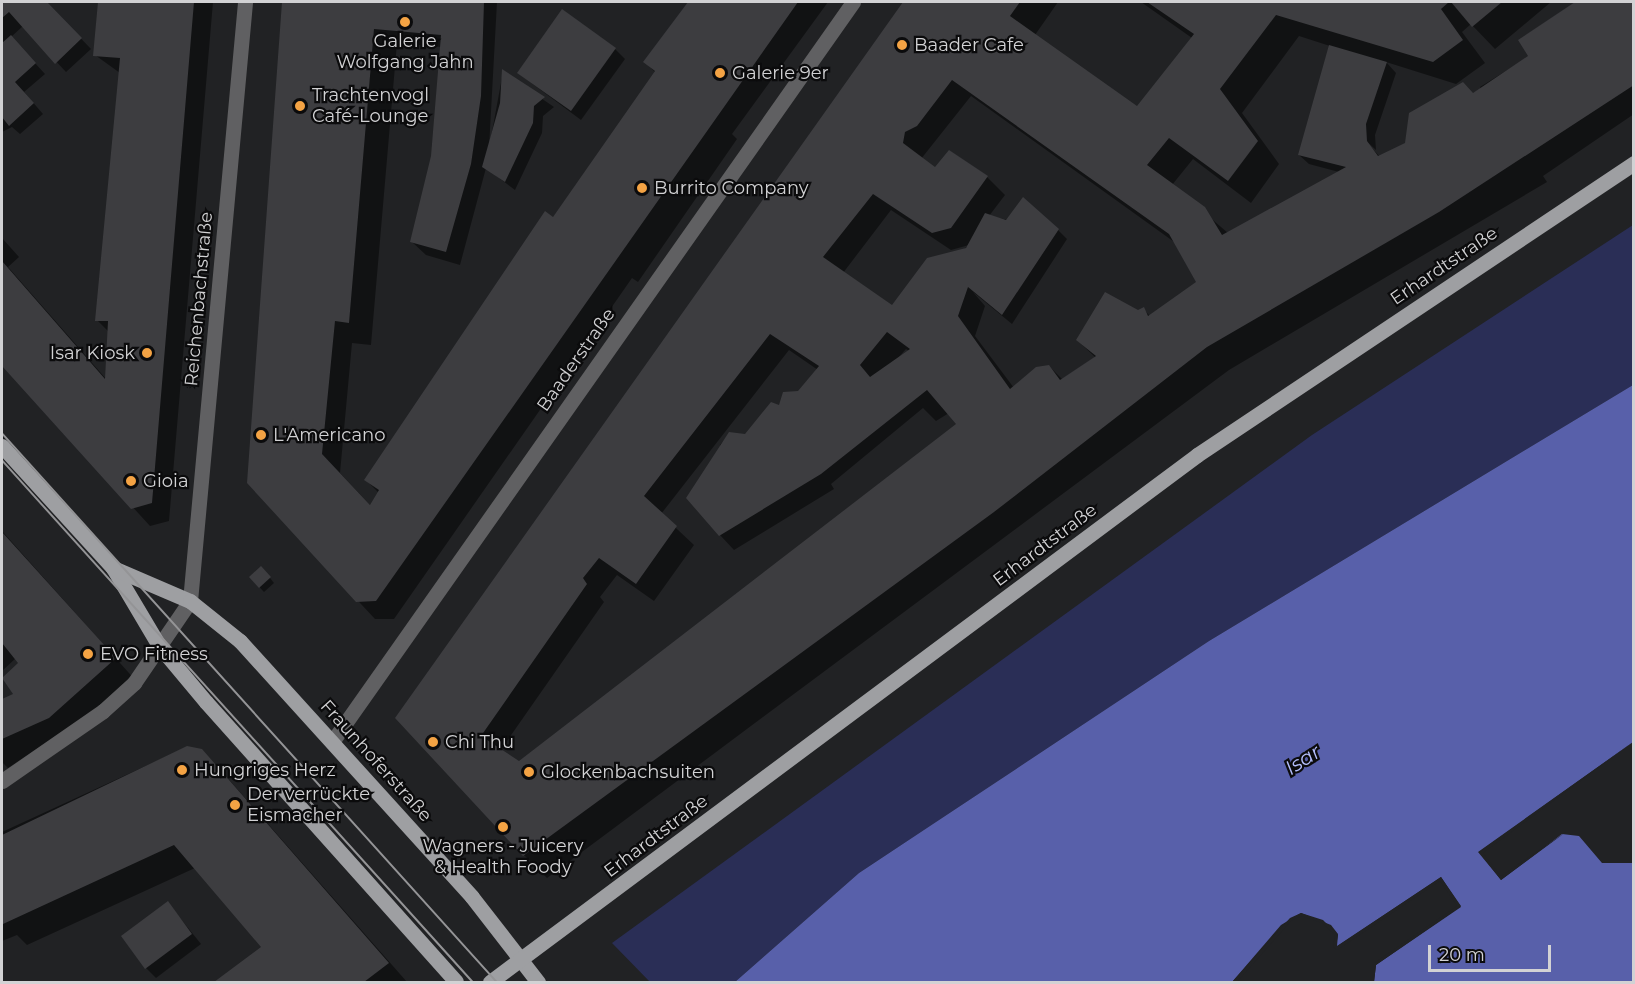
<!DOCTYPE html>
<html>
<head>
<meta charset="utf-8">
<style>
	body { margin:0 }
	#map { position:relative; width:1635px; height:984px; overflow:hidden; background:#212224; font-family:Montserrat,sans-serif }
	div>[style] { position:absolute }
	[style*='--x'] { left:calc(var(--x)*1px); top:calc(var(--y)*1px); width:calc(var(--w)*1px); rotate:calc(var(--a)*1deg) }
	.green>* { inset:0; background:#2a2e56 }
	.water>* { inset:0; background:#5860aa }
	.pier>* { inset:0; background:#212224 }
	.shadow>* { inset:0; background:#0007 }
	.building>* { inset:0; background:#3d3d40 }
	.minor>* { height:15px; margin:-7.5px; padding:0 7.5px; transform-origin:7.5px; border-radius:7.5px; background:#606062 }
	.major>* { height:15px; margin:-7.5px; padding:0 7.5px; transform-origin:7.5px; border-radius:7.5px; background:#9e9fa2 }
	.tram>* { height:1.5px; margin:-0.75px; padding:0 0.75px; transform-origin:0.75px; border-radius:0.75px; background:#949496 }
	.dots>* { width:16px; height:16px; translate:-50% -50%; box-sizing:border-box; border:3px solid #0b0b0c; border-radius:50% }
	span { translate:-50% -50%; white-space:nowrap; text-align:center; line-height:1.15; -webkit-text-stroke:4.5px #0b0b0c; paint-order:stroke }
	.poi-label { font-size:18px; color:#d2d2d4 }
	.left { translate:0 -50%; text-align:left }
	.right { translate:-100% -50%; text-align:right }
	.street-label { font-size:18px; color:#d2d2d4 }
	.water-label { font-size:20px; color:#b3bdfa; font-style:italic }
	.frame { position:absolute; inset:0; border:3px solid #d2d2d4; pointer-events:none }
	.scale { position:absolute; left:1428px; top:945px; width:123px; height:27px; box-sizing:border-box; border:3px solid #d2d2d4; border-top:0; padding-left:8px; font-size:18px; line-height:21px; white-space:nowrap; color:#d2d2d4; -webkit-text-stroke:4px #0b0b0c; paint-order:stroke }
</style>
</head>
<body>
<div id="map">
	<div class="green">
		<i style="clip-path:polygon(1633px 225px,1633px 385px,1209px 641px,939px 820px,859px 873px,735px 982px,650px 982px,612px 943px,1312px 435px)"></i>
	</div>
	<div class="water">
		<i style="clip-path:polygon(1633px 385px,1633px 742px,1479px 852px,1501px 880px,1562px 834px,1579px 836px,1602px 863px,1633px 863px,1633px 982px,1374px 982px,1376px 965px,1461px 907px,1441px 877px,1336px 947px,1338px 934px,1331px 925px,1301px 913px,1281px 925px,1232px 982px,735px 982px,859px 873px,939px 820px,1209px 641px)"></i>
	</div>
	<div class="pier">
		<i style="clip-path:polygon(1633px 742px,1483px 853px,1501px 876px,1566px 832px,1501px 880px,1478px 852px)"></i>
		<i style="clip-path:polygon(1441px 877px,1461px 906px,1376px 965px,1374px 982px,1374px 963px,1457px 906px,1440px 881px,1337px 950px,1333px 947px,1335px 935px,1322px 923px,1301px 916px,1291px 921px,1237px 982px,1232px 982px,1290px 918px,1301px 913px,1323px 920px,1338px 935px,1337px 946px)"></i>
	</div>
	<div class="shadow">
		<i style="clip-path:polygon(2px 2px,46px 2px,91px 49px,66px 72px,23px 26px,11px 37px,45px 74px,24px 92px,43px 114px,20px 134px,12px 127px,2px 132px)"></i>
		<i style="clip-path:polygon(100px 2px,213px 2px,169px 521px,150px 526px,2px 364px,2px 238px,19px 257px,8px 267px,107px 380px,109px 332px,97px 320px,120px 73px,95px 55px)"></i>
		<i style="clip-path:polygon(285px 2px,497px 2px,489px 148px,503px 72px,554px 107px,543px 116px,542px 133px,515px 190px,486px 168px,460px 265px,426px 255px,411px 241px,432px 157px,441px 47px,397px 43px,371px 345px,352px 343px,340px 473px,371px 506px,379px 493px,366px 480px,656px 73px,645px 62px,690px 2px,828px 2px,732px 134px,737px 139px,638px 282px,632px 278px,394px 619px,375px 619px,248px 483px)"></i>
		<i style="clip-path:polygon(evenodd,905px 2px,1058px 2px,1035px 35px,1137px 108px,1192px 38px,1141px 2px,1551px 2px,1495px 49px,1471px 24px,1462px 32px,1485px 63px,1456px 84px,1386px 62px,1396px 73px,1375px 135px,1376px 150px,1361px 136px,1380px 157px,1407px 144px,1473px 94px,1485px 94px,1480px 87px,1530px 56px,1520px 41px,1578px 2px,1634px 2px,1634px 114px,1543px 176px,1547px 182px,1229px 370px,547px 878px,524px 855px,414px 698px,905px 2px,1299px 36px,1330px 46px,1299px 155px,1309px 164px,1339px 172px,1228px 233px,1172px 185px,1193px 159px,1251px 203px,1279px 164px,1242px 113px,1299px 36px,905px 2px,971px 96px,1177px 244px,1198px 283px,1150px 316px,1143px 309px,1077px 340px,1096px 358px,1063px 380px,1049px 366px,1014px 388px,975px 336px,985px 306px,973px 292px,1012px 324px,1067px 239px,1058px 230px,989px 216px,1005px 195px,987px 177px,935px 170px,921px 159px,971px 96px,905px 2px,891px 210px,951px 250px,969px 245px,892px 308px,843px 273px,891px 210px,905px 2px,906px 349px,909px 351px,898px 358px,906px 349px,905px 2px,789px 350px,818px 370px,799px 392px,793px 419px,746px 435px,730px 433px,720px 445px,720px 535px,734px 550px,834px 489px,831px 484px,923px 408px,936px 421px,949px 413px,958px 424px,519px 763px,500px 751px,604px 602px,600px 597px,617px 575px,654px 601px,694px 545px,661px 514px,789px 350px)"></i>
		<i style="clip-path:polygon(615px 49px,625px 59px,581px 120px,518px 73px)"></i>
		<i style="clip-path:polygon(2px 531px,137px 682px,8px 768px,2px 762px,2px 701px,15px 695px,3px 679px,20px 663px,16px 658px,2px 671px)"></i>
		<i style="clip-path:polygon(266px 573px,274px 583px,264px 592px,251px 578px)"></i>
		<i style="clip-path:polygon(187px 747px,201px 750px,224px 774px,407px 982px,215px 982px,263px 947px,195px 868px,27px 945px,17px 935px,2px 941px,2px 832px)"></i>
		<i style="clip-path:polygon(168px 903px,201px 944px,156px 978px,146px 968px)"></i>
	</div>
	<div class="building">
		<i style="clip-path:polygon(2px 2px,47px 2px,82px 38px,55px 64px,9px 12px,2px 18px)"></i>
		<i style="clip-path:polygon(98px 2px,194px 2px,152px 503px,131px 509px,2px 366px,2px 261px,105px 379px,108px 321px,95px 321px,120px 58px,93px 56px)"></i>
		<i style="clip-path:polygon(282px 2px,484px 2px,481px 96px,471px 164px,446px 252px,410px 242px,431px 156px,441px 35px,374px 29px,349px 323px,335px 321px,322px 454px,370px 505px,379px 490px,364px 480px,545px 211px,553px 217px,655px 71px,643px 62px,688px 2px,798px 2px,376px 601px,356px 602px,247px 483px)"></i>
		<i style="clip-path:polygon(evenodd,903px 2px,1020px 2px,1010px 16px,1137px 106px,1194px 34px,1147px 2px,1449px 2px,1441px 9px,1463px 40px,1433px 62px,1276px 15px,1220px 89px,1258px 141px,1228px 181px,1169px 138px,1147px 165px,1205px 207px,1222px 235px,1346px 167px,1298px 155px,1329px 45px,1387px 62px,1366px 124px,1367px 141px,1378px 156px,1405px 143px,1409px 113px,1463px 82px,1473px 93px,1528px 56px,1518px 40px,1575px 2px,1634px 2px,1634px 85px,1439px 212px,1207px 347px,994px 512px,523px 856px,395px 718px,903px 2px,952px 80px,1169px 234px,1196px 282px,1148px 316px,1144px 307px,1138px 310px,1105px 292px,1076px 340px,1096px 356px,1060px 380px,1049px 365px,1036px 367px,1010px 389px,958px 316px,968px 287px,1002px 315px,1059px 229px,1023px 197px,1006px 220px,985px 213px,966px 248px,927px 258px,892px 305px,823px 257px,873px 194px,932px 233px,951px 228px,988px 176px,949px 150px,935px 167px,903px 143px,905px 132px,917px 126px,952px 80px,903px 2px,887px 332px,910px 349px,870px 377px,860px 365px,887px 332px,903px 2px,770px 334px,819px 366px,798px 391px,783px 392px,779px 405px,771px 402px,745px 434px,729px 432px,686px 498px,719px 536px,821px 474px,927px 390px,956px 424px,519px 761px,481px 736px,587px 584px,583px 578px,599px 558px,636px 584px,677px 526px,644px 496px,770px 334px)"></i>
		<i style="clip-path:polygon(1451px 2px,1502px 2px,1472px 27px)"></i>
		<i style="clip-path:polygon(562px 9px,616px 48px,571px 111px,517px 73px)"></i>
		<i style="clip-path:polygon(11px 35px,36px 63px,15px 82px,34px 103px,9px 126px,2px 117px,2px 43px)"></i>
		<i style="clip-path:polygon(502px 69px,545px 97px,534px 106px,533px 123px,505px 182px,482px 167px,500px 103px)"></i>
		<i style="clip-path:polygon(2px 532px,116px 658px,49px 718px,2px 739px,2px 699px,13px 694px,2px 678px,18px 663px,2px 643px)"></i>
		<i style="clip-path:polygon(261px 566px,271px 577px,259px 588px,249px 577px)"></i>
		<i style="clip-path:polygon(187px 746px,202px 749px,389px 963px,364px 982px,214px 982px,261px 947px,174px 845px,3px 924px,2px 835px)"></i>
		<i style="clip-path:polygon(168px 901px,192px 934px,145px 969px,121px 936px)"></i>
	</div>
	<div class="minor">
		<i style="--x:332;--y:742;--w:905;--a:-54.85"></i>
		<i style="--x:2;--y:781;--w:123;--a:-34.7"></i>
		<i style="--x:103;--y:711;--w:42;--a:-42.1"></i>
		<i style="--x:134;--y:683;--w:99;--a:-55.7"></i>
		<i style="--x:190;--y:601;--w:602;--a:-84.75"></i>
	</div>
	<div class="major">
		<i style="--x:2;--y:446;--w:165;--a:47.7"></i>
		<i style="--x:113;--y:568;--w:92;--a:59.3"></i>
		<i style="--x:160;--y:647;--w:72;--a:50.1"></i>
		<i style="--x:206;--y:702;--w:375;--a:48.2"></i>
		<i style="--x:113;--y:568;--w:84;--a:23.2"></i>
		<i style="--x:190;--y:601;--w:64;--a:38.7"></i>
		<i style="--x:240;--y:641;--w:345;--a:47.8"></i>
		<i style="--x:472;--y:897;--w:108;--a:52.2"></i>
		<i style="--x:490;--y:982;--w:882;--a:-36.7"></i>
		<i style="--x:1197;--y:455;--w:526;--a:-33.75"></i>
	</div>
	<div class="tram">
		<i style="--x:2;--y:433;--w:739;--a:47.96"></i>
		<i style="--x:2;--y:460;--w:703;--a:47.94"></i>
	</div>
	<div class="dots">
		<i style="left:405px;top:22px;background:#f4a344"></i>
		<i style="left:902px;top:45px;background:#f4a344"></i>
		<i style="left:720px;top:73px;background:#f4a344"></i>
		<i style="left:300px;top:106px;background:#f4a344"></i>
		<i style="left:642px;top:188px;background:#f4a344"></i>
		<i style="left:147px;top:353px;background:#f4a344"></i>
		<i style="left:261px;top:435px;background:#f4a344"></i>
		<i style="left:131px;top:481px;background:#f4a344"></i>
		<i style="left:88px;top:654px;background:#f4a344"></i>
		<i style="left:433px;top:742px;background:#f4a344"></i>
		<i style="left:182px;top:770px;background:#f4a344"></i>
		<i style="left:529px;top:772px;background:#f4a344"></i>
		<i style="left:235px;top:805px;background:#f4a344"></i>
		<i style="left:503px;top:827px;background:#f4a344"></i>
	</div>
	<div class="poi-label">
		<span style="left:405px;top:52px">Galerie<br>Wolfgang Jahn</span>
		<span class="left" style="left:914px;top:45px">Baader Cafe</span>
		<span class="left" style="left:732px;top:73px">Galerie 9er</span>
		<span class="left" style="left:312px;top:106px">Trachtenvogl<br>Café-Lounge</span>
		<span class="left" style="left:654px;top:188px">Burrito Company</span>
		<span class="right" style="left:135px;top:353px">Isar Kiosk</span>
		<span class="left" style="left:273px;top:435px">L'Americano</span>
		<span class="left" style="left:143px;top:481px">Gioia</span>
		<span class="left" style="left:100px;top:654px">EVO Fitness</span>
		<span class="left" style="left:445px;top:742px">Chi Thu</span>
		<span class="left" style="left:194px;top:770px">Hungriges Herz</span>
		<span class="left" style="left:541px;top:772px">Glockenbachsuiten</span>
		<span class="left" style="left:247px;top:805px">Der verrückte<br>Eismacher</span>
		<span style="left:503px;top:857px">Wagners - Juicery<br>&amp; Health Foody</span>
	</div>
	<div class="street-label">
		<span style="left:1444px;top:266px;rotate:-34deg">Erhardtstraße</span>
		<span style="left:199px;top:299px;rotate:-85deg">Reichenbachstraße</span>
		<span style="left:576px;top:360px;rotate:-55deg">Baaderstraße</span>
		<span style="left:1045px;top:545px;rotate:-37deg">Erhardtstraße</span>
		<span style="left:376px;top:761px;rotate:48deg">Fraunhoferstraße</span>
		<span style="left:656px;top:836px;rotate:-37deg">Erhardtstraße</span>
	</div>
	<div class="water-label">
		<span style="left:1303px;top:760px;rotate:-33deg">Isar</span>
	</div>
	<div class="frame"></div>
	<div class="scale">20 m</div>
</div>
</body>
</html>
